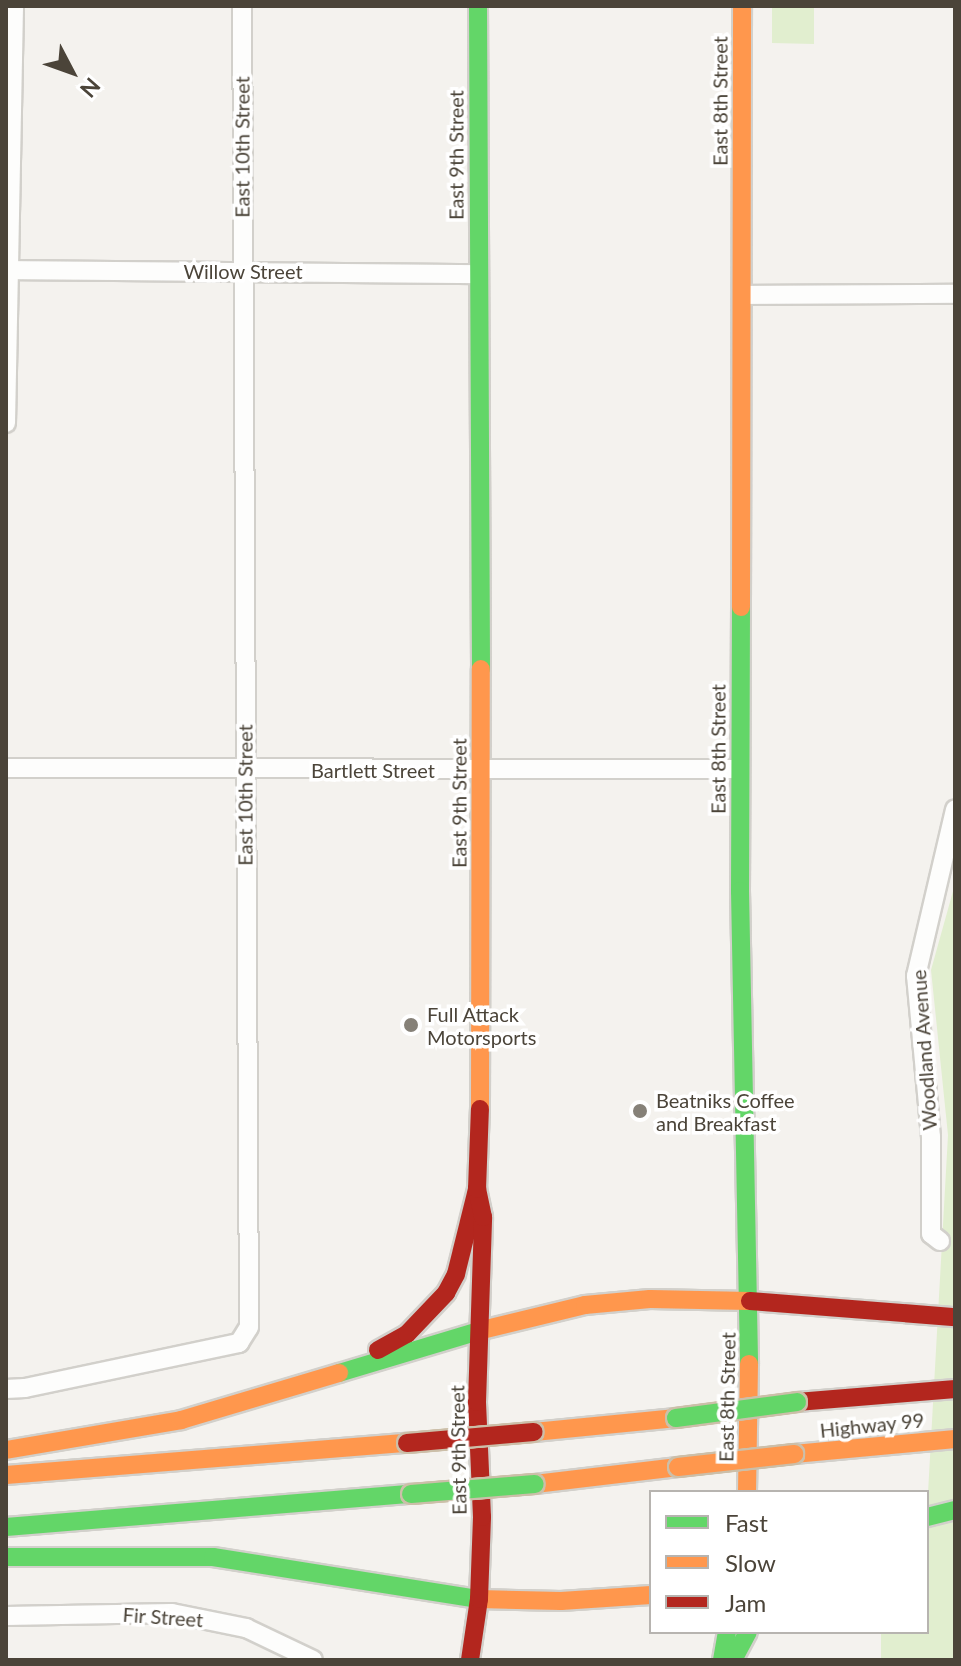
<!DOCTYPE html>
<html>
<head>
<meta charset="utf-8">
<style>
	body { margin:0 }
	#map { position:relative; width:961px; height:1666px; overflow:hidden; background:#f4f2ee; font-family:Lato,sans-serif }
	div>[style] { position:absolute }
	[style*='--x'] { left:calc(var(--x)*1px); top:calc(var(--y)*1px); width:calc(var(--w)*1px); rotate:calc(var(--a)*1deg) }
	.green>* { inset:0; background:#e1eecf }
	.roads { filter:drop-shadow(2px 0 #d2d0cb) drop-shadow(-2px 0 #d2d0cb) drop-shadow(0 2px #d2d0cb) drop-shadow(0 -2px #d2d0cb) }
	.street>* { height:18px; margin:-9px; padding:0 9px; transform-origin:9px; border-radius:9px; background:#fdfdfc }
	.fast>* { height:18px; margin:-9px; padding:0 9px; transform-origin:9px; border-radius:9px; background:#63d668 }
	.slow>* { height:18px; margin:-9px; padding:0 9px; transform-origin:9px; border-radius:9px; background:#ff974d }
	.jam>* { height:18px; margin:-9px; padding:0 9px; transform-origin:9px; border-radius:9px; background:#b3261e }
	.bridges { filter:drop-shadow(2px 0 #ccbfa9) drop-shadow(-2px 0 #ccbfa9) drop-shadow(0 2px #ccbfa9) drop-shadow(0 -2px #ccbfa9) }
	.fast-bridge>* { height:18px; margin:-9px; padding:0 9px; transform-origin:9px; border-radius:9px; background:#63d668 }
	.slow-bridge>* { height:18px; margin:-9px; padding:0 9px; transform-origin:9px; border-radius:9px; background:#ff974d }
	.jam-bridge>* { height:18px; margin:-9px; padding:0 9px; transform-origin:9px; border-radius:9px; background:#b3261e }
	.dots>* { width:22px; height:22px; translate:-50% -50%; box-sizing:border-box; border:4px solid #fff; border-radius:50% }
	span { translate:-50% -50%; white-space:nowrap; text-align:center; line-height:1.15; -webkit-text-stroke:7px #fff; paint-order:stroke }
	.street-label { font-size:20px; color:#4b4439 }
	.poi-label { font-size:20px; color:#4b4439 }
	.left { translate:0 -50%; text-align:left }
	.frame { position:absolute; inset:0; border:8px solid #4b4439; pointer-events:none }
	.legend { position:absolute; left:649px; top:1490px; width:280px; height:144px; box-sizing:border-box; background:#fff; border:2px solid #b7b4b0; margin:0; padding:10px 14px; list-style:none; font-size:24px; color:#4b4439 }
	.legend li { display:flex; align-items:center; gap:16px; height:40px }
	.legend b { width:40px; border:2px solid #b7b4b0 }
	.north { position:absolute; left:32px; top:32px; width:80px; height:80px; -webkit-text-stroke:6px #fff; paint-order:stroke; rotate:131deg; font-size:22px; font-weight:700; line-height:32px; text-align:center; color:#4b4439 }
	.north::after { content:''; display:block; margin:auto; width:28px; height:36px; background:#4b4439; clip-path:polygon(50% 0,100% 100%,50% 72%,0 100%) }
</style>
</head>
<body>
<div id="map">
	<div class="green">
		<i style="clip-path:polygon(772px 6px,814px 6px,814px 44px,772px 43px)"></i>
		<i style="clip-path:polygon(955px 884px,955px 1660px,881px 1660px,881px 1632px,927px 1632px,927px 1511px,948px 1135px,931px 970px)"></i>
	</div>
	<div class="roads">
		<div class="street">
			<i style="--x:9;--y:270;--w:469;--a:0.5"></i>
			<i style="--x:742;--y:295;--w:213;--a:-0.3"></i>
			<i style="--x:6;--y:423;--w:417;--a:-88.9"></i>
			<i style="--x:6;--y:768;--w:734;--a:0.08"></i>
			<i style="--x:940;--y:1241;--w:11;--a:-142"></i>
			<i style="--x:931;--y:1234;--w:97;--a:-90"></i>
			<i style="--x:931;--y:1137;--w:162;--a:-95.3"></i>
			<i style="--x:916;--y:976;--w:171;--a:-76.8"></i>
			<i style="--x:6;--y:1389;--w:19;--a:-3"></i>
			<i style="--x:25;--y:1388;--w:219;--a:-11.9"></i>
			<i style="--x:239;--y:1343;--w:19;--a:-58"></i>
			<i style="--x:249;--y:1327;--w:1321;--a:-90.3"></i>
			<i style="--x:6;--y:1616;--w:166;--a:-1"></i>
			<i style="--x:172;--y:1613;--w:76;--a:11.5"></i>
			<i style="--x:246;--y:1628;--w:74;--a:25.5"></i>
		</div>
		<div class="fast">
			<i style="--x:478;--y:6;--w:663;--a:89.74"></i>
			<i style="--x:741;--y:607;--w:284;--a:90.2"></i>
			<i style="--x:740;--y:891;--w:473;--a:88.9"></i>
			<i style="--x:339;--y:1373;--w:149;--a:-16.7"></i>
			<i style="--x:927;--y:1517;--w:29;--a:-14"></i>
			<i style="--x:6;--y:1527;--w:406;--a:-4.7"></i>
			<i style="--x:6;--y:1557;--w:207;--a:0"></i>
			<i style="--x:213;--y:1557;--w:269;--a:9"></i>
			<i style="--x:722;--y:1660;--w:28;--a:-80"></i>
			<i style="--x:733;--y:1660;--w:32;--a:-62"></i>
		</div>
		<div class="slow">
			<i style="--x:741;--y:607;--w:601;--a:-89.9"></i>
			<i style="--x:480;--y:1109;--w:440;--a:-89.9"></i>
			<i style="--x:482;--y:1330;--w:106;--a:-13.6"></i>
			<i style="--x:585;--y:1305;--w:65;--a:-5.3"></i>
			<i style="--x:650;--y:1299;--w:100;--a:1.1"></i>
			<i style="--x:534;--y:1432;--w:143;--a:-5.6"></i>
			<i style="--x:6;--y:1450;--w:178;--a:-9.7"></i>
			<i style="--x:181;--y:1420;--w:165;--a:-16.6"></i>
			<i style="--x:794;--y:1454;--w:162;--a:-5.3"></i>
			<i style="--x:6;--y:1475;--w:402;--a:-4.6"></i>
			<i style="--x:535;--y:1484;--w:144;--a:-6.8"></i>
			<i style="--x:747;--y:1492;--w:128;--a:-89.1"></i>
			<i style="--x:479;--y:1599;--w:82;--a:1.4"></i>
			<i style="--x:561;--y:1601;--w:90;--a:-3.8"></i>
		</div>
		<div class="jam">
			<i style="--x:750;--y:1301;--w:206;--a:4.5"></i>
			<i style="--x:378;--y:1350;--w:33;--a:-29"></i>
			<i style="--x:407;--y:1334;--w:57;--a:-46.4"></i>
			<i style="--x:446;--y:1293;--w:21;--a:-62"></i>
			<i style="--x:456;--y:1274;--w:88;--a:-76.1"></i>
			<i style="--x:797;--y:1402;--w:159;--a:-4.7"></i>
			<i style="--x:470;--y:1660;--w:62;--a:-81.6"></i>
			<i style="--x:479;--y:1599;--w:82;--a:-87.9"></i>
			<i style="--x:482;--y:1517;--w:115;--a:-92.5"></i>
			<i style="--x:477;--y:1402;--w:185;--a:-88.1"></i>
			<i style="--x:483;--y:1217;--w:29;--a:-102"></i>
			<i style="--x:477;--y:1189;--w:80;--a:-87.9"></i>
		</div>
	</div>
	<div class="bridges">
		<div class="fast-bridge">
			<i style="--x:676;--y:1418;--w:122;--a:-7.5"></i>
			<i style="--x:411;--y:1494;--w:124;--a:-4.6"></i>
		</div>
		<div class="slow-bridge">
			<i style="--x:678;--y:1467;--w:117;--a:-6.4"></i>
		</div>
		<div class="jam-bridge">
			<i style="--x:407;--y:1443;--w:127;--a:-5"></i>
		</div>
	</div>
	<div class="dots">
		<i style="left:411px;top:1025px;background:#868178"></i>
		<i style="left:640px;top:1111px;background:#868178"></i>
	</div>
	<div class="street-label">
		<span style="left:720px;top:101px;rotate:-90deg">East 8th Street</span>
		<span style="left:242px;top:147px;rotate:-90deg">East 10th Street</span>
		<span style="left:456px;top:155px;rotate:-90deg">East 9th Street</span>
		<span style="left:243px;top:271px">Willow Street</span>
		<span style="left:718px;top:749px;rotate:-90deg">East 8th Street</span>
		<span style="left:373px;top:770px">Bartlett Street</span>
		<span style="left:245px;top:795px;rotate:-90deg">East 10th Street</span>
		<span style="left:459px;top:803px;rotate:-90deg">East 9th Street</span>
		<span style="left:924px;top:1050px;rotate:-94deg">Woodland Avenue</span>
		<span style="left:727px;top:1397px;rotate:-89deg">East 8th Street</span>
		<span style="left:872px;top:1425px;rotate:-6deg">Highway 99</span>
		<span style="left:458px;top:1450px;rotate:-91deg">East 9th Street</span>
		<span style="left:163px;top:1617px;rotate:4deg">Fir Street</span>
	</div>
	<div class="poi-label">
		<span class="left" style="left:427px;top:1026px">Full Attack<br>Motorsports</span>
		<span class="left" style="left:656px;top:1112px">Beatniks Coffee<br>and Breakfast</span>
	</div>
	<div class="frame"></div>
	<ul class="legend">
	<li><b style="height:10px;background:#63d668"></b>Fast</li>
	<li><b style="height:10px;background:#ff974d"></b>Slow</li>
	<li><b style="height:10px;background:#b3261e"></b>Jam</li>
	</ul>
	<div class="north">N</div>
</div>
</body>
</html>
